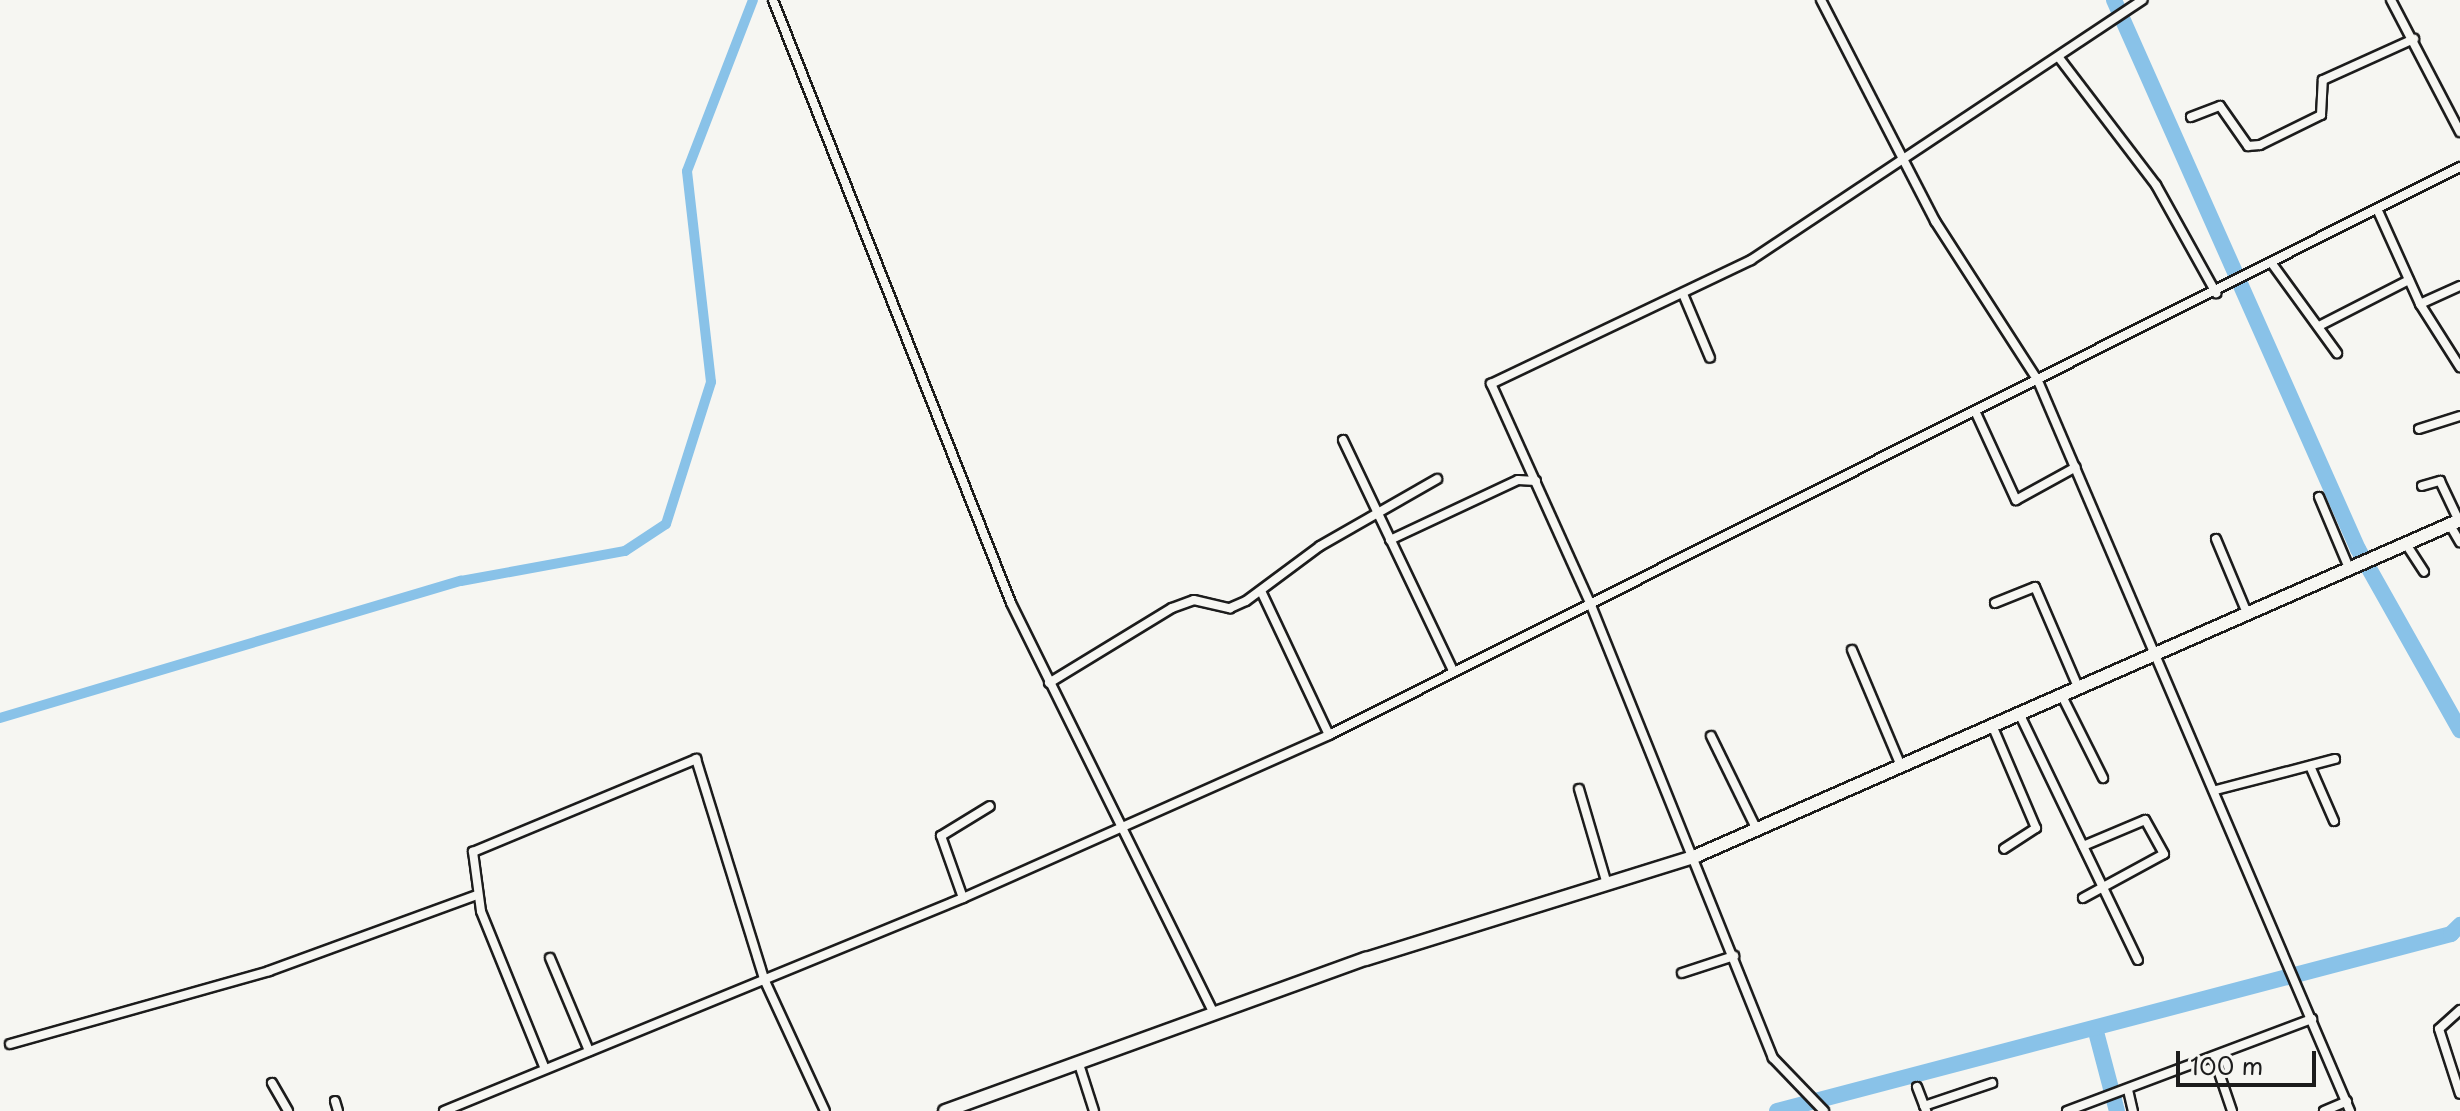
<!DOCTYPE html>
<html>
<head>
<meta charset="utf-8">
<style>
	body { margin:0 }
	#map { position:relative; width:2460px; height:1111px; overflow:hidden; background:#f6f6f2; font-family:"Playpen Sans",sans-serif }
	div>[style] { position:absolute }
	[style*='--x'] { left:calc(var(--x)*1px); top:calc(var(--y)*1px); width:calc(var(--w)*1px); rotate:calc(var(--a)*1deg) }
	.canal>* { height:10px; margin:-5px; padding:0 5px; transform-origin:5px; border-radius:5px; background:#89c2e8 }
	.river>* { height:16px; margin:-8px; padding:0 8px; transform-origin:8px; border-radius:8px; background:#89c2e8 }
	.roads { filter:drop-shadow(2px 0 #1c1c1c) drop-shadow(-2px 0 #1c1c1c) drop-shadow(0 2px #1c1c1c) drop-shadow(0 -2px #1c1c1c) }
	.street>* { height:8px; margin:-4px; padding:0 4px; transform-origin:4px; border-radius:4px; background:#f6f6f2 }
	.secondary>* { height:12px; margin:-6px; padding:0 6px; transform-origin:6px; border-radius:6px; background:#f6f6f2 }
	span { translate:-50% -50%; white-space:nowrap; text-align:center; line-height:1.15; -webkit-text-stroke:7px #f6f6f2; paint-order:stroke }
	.scale { position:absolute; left:2176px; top:1051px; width:140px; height:36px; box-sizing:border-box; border:4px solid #1c1c1c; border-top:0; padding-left:10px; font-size:24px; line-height:28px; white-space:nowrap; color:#1c1c1c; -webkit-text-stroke:6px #f6f6f2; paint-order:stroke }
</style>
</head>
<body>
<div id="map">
	<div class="canal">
		<i style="--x:0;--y:718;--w:481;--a:-16.6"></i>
		<i style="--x:461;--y:581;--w:167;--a:-10.4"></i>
		<i style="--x:625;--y:551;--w:49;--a:-33.4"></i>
		<i style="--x:666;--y:524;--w:149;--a:-72.4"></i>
		<i style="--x:711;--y:382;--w:212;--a:-96.5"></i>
		<i style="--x:687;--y:171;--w:183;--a:-68.9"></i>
	</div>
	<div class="river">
		<i style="--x:2114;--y:0;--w:601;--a:66.04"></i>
		<i style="--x:2358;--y:549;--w:208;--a:60.6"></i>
		<i style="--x:2095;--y:1028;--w:86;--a:75.2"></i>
		<i style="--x:1777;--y:1111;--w:697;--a:-14.71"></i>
		<i style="--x:2451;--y:934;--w:13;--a:-45"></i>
	</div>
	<div class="roads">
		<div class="street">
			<i style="--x:773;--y:0;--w:648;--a:68.46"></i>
			<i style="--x:1011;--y:603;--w:458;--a:63.7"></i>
			<i style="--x:1821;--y:0;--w:249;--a:62.7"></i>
			<i style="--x:1935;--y:221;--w:190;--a:57.2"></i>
			<i style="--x:2038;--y:381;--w:794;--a:66.86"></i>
			<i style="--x:2391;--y:0;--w:149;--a:62.4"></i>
			<i style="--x:2060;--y:59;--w:158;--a:52.7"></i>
			<i style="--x:2156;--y:185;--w:124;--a:60.9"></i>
			<i style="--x:2191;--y:117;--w:31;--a:-21"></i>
			<i style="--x:2220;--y:106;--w:49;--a:55"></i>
			<i style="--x:2248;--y:146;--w:12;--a:-5"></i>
			<i style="--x:2260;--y:145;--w:68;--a:-26.2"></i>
			<i style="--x:2321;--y:115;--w:35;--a:-87"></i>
			<i style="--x:2323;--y:80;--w:100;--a:-24.3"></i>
			<i style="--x:2378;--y:211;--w:102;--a:65.7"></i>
			<i style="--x:2420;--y:304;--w:75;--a:57.6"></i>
			<i style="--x:2273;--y:265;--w:109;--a:54"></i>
			<i style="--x:1683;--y:294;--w:69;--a:67.1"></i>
			<i style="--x:2420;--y:304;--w:44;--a:-24.2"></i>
			<i style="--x:2319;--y:326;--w:101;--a:-27.1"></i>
			<i style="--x:1976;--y:413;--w:96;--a:65.3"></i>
			<i style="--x:2016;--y:500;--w:68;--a:-28.8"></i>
			<i style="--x:2419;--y:429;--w:43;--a:-17.6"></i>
			<i style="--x:1343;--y:440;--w:256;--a:64.5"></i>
			<i style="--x:2422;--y:486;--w:19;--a:-16"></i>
			<i style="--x:2440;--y:481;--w:44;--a:64.6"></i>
			<i style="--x:2319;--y:497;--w:77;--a:67.1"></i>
			<i style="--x:2450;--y:525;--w:20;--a:60"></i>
			<i style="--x:2216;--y:539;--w:80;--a:67.3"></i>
			<i style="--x:1390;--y:540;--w:141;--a:-25.1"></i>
			<i style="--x:1518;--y:480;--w:18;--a:3"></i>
			<i style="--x:2406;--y:544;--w:33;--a:57"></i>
			<i style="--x:1261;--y:591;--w:159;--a:64.7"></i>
			<i style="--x:1995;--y:603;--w:43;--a:-21.8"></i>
			<i style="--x:2035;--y:587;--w:109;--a:66.7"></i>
			<i style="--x:1852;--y:650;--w:126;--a:67.1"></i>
			<i style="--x:1049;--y:683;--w:144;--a:-31.4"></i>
			<i style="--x:1172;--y:608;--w:23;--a:-20"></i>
			<i style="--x:1194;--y:600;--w:37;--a:13"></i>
			<i style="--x:1230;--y:608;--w:17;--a:-24"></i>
			<i style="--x:1246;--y:601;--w:92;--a:-36.6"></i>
			<i style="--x:1320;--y:546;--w:135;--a:-29.8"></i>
			<i style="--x:2061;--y:694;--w:94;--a:63.4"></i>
			<i style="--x:2019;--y:713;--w:274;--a:64.3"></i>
			<i style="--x:1992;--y:725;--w:112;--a:66.9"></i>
			<i style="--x:2036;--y:828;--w:38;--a:147"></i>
			<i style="--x:1711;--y:736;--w:105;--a:63.9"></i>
			<i style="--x:2310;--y:766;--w:60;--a:66.4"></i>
			<i style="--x:1579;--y:789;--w:99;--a:73.6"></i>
			<i style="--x:2216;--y:790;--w:123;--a:-14.6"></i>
			<i style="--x:963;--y:898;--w:66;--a:-109.5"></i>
			<i style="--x:941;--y:836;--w:57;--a:-31.5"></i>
			<i style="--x:2083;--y:898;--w:92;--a:-28.5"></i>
			<i style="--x:2164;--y:854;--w:39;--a:-119"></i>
			<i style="--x:2145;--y:820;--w:67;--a:157.2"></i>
			<i style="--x:550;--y:958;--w:101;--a:67.2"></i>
			<i style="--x:1682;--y:973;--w:55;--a:-18.1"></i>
			<i style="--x:2460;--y:1010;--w:28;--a:138"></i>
			<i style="--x:2439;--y:1029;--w:68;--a:72.1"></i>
			<i style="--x:10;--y:1044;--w:269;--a:-15.7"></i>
			<i style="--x:269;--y:971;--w:221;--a:-20.1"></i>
			<i style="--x:2214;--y:1058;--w:56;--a:71.2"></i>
			<i style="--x:1079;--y:1064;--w:49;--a:72.3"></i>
			<i style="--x:545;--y:1069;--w:170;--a:-112.1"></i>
			<i style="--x:481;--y:911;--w:60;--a:-97.7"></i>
			<i style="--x:473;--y:852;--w:242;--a:-22.6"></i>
			<i style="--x:696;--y:759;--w:230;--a:72.8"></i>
			<i style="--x:764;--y:979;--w:145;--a:65.2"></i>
			<i style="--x:272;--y:1083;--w:32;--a:60"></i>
			<i style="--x:1917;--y:1087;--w:26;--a:69"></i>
			<i style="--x:2128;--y:1090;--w:22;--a:77"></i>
			<i style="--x:335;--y:1101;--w:10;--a:73"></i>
			<i style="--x:1924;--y:1106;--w:72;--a:-18.7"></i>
			<i style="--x:444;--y:1111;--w:561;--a:-22.31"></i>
			<i style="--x:963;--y:898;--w:401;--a:-24"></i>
			<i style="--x:1329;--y:735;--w:1266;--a:-26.67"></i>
			<i style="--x:1824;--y:1111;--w:74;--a:-133.9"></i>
			<i style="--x:1773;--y:1058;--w:488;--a:-111.9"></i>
			<i style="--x:1591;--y:605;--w:243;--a:-114.3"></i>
			<i style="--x:1491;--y:384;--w:288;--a:-25.5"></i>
			<i style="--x:1751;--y:260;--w:470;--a:-33.6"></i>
			<i style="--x:2067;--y:1111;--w:262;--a:-20.6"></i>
			<i style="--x:2324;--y:1111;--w:25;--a:-23"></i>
		</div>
		<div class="secondary">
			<i style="--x:945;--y:1111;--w:448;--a:-19.9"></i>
			<i style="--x:1366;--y:959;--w:346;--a:-17.3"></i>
			<i style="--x:1696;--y:856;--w:835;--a:-23.74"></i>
		</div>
	</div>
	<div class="scale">100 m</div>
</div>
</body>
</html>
